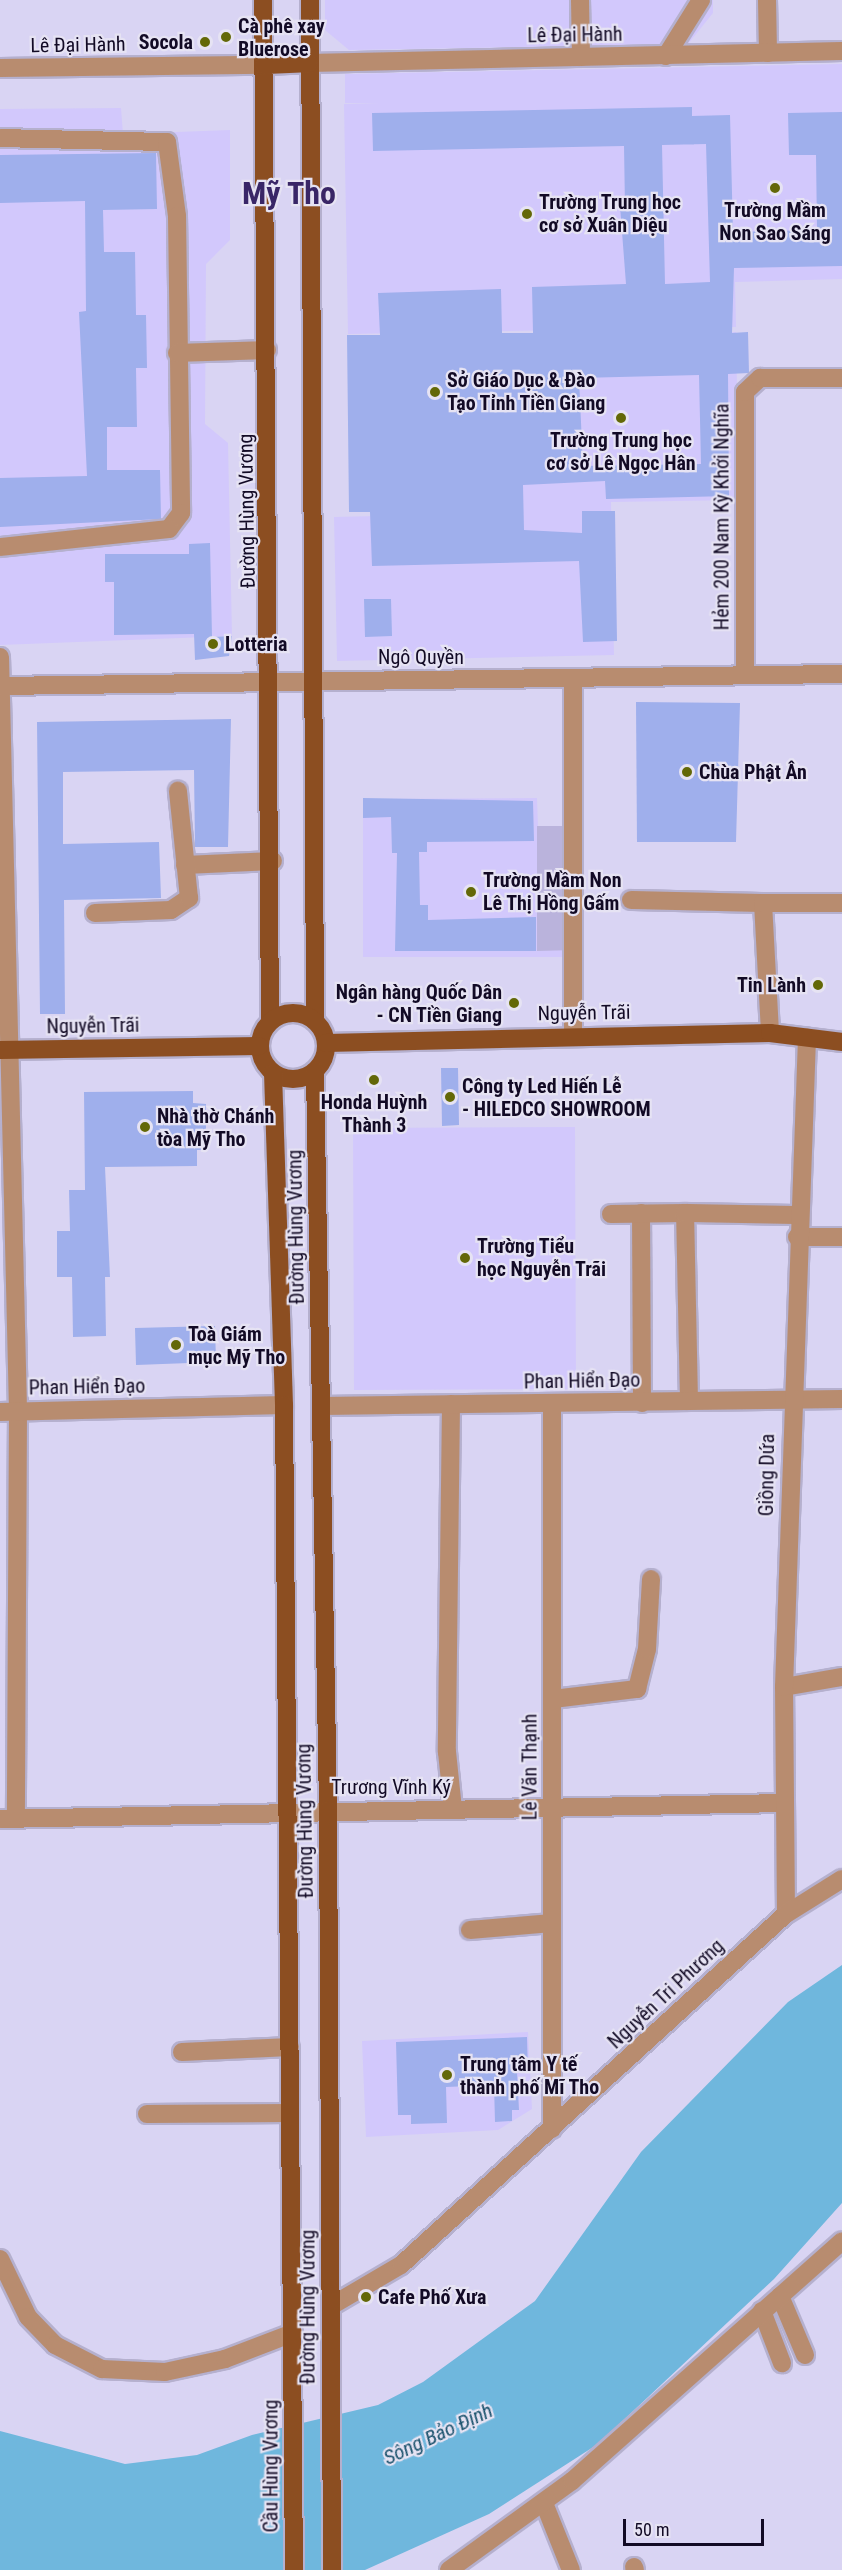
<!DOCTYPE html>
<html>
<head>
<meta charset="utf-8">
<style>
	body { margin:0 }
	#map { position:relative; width:842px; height:2570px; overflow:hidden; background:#d9d4f3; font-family:"Roboto Condensed",sans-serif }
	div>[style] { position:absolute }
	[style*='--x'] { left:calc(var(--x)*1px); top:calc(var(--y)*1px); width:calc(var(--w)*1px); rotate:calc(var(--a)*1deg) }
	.built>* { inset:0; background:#d2c8fc }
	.green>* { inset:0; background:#bab3dc }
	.water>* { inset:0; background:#6fb7dd }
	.building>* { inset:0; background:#9fafec }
	.roads { filter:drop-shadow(2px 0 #b5b0ce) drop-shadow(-2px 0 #b5b0ce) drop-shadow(0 2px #b5b0ce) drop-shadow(0 -2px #b5b0ce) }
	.minor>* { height:18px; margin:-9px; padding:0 9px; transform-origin:9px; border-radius:9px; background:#b88c6f }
	.major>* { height:18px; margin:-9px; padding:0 9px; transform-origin:9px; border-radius:9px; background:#8c4e21 }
	.major>.ring { margin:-9px; padding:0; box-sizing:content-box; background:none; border:18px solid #8c4e21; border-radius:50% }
	.dots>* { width:16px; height:16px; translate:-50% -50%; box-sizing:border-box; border:3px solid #e6e3f3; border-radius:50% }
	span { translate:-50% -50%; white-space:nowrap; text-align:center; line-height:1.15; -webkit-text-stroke:4.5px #e6e3f3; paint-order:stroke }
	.poi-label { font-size:20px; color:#120a25; font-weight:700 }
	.left { translate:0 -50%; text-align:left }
	.right { translate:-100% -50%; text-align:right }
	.street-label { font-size:20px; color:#120a25 }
	.water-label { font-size:21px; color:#19516c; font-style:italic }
	.town-label { font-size:32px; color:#392667; font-weight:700 }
	.scale { position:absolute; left:623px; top:2519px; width:141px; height:27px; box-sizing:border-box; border:3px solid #120a25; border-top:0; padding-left:8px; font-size:18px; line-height:21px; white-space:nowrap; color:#120a25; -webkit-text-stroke:4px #e6e3f3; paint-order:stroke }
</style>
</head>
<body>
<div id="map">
	<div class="built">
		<i style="clip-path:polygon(325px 0,713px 0,713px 13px,688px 44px,349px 50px,325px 30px)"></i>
		<i style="clip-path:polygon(842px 64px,842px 279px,735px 282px,736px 327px,348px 334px,344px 104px,379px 103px,345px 103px,345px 74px)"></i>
		<i style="clip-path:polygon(121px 108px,123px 134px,230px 130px,230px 240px,206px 264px,205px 424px,228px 443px,232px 636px,0 645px,0 109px)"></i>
		<i style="clip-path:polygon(736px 332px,739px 500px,611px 502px,614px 655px,337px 661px,334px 517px,506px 513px,503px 336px)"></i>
		<i style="clip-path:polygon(537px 798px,538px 827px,578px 957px,363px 957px,363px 799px)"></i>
		<i style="clip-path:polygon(575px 1127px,576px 1389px,354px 1390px,353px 1128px)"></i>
		<i style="clip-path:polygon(528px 2032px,532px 2109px,498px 2130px,366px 2137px,362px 2041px)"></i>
	</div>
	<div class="green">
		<i style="clip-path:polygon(537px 826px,574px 826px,574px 950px,537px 951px)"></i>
	</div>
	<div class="water">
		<i style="clip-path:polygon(842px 1965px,842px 2203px,774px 2279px,598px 2444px,489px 2514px,365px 2570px,0 2570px,0 2431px,125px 2464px,197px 2455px,252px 2435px,378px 2405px,423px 2382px,535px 2301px,641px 2152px,788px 2002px)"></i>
	</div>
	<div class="building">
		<i style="clip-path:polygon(evenodd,692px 107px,692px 116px,730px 115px,733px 232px,817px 230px,816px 155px,789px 155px,788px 113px,842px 112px,842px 266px,734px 268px,732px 333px,748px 332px,749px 373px,728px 374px,729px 496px,606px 499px,605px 481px,523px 485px,524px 530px,582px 533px,582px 511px,615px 511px,617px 641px,583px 642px,579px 561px,372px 566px,370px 512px,349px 512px,347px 335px,380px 335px,378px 293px,501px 289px,502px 333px,533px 333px,532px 287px,626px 284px,620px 206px,625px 208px,624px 146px,373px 151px,372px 113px,692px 107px,706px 144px,710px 282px,665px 284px,662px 145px,706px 144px,692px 107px,699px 375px,701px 464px,583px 466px,579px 378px,699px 375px)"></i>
		<i style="clip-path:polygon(156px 153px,157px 209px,103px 210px,104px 252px,135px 252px,136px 315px,146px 315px,147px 368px,136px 368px,137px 427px,107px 427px,107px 470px,160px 470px,161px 519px,0 527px,0 478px,87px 476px,79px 312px,86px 311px,85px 201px,0 203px,0 155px)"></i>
		<i style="clip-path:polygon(210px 543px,212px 637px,232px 636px,229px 656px,195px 660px,194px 634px,114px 635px,114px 582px,105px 582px,105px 554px,189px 554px,189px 544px)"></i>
		<i style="clip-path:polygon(364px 599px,391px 599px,392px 636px,365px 637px)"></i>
		<i style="clip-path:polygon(636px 702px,740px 703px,736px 842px,637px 842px)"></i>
		<i style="clip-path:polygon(231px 719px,228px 847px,195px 847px,194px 770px,63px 772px,63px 844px,159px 842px,161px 898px,64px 900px,65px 1014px,40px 1014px,37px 722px)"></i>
		<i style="clip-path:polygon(363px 798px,533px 801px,534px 841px,427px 842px,427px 852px,419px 852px,420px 905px,428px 905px,428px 920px,536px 917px,536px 951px,395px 951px,397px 853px,392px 853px,391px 817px,363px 818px)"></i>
		<i style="clip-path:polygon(441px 1068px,458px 1068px,459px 1125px,442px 1126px)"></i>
		<i style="clip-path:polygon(193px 1091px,193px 1103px,206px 1104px,206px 1150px,197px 1150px,197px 1166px,105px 1167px,110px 1277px,105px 1277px,106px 1336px,73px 1337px,72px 1277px,57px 1277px,57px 1231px,70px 1231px,69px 1190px,85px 1190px,84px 1092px)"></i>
		<i style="clip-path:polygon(215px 1326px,216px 1362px,136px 1365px,135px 1328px)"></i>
		<i style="clip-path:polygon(527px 2037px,528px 2071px,517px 2072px,519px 2110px,512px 2110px,512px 2121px,495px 2122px,494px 2085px,446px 2087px,447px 2123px,411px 2124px,411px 2115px,398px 2115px,396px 2042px)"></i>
	</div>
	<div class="roads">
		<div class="minor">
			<i style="--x:580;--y:0;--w:57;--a:89"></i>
			<i style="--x:767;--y:0;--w:53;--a:88.9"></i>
			<i style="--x:666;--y:56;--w:66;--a:-58"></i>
			<i style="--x:309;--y:63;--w:533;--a:-1.29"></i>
			<i style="--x:0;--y:68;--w:264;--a:-0.7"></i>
			<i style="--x:0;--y:138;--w:167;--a:1.4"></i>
			<i style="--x:167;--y:142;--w:75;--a:82.3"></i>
			<i style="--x:177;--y:216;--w:297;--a:89.2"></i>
			<i style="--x:181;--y:513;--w:20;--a:127"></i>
			<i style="--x:169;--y:529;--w:170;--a:173.9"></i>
			<i style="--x:177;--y:353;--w:90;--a:-1.9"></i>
			<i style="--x:0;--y:657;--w:754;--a:88.63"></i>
			<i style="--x:18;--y:1411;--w:407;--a:90.3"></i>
			<i style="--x:745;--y:675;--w:283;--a:-90"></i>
			<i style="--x:745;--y:392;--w:21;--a:-43"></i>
			<i style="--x:760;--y:378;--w:82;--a:0"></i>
			<i style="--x:573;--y:681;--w:354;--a:90"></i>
			<i style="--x:0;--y:686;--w:842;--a:-0.82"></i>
			<i style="--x:185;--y:865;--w:88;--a:-2.6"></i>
			<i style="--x:631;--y:900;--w:132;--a:1.3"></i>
			<i style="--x:763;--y:903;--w:130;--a:86.9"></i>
			<i style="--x:763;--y:903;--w:79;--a:0"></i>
			<i style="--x:95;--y:913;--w:76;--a:-2.3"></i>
			<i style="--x:171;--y:910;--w:22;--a:-34"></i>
			<i style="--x:189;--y:898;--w:108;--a:-95.9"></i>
			<i style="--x:641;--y:1213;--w:190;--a:89.7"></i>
			<i style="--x:611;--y:1214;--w:74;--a:-0.8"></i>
			<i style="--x:797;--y:1237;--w:45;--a:0"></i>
			<i style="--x:689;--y:1401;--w:188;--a:-91.2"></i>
			<i style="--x:685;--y:1213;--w:114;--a:1"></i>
			<i style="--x:451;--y:1404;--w:348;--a:90.7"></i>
			<i style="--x:447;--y:1752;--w:57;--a:84"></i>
			<i style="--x:322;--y:1406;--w:520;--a:-0.77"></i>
			<i style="--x:0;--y:1412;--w:284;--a:-1.4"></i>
			<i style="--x:784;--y:1687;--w:59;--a:-9.8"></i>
			<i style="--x:553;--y:1699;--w:85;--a:-6.8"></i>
			<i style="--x:637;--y:1689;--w:41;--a:-76"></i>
			<i style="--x:647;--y:1649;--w:70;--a:-86.7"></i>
			<i style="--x:0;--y:1819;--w:782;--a:-1.17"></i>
			<i style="--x:786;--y:1914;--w:227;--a:-90.5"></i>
			<i style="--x:784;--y:1687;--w:650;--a:-87.97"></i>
			<i style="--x:470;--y:1930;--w:82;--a:-4.9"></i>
			<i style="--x:182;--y:2052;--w:108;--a:-2.7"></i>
			<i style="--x:147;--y:2114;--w:143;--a:-0.4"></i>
			<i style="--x:552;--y:2129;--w:724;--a:-90"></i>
			<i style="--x:0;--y:2259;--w:64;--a:64.2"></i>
			<i style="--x:28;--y:2317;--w:39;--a:46"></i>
			<i style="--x:55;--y:2345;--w:53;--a:27.1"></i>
			<i style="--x:102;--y:2369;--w:63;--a:2.7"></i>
			<i style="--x:165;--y:2372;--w:61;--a:-12.2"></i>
			<i style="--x:225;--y:2359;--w:73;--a:-20.9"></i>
			<i style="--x:780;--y:2296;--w:64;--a:67"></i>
			<i style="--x:331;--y:2306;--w:81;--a:-30.4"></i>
			<i style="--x:401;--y:2265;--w:521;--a:-42.36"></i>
			<i style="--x:786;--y:1914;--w:66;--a:-32"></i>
			<i style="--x:762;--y:2311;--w:56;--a:69"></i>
			<i style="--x:544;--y:2503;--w:72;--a:68.1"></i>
			<i style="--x:634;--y:2567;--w:3;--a:72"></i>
			<i style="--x:449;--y:2570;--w:152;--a:-35.9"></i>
			<i style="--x:572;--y:2481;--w:361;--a:-41.6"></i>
		</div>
		<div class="major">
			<i style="--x:263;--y:0;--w:1021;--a:89.61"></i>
			<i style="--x:310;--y:0;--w:1021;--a:89.72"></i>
			<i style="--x:264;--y:65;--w:45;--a:-2.5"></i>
			<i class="ring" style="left:260px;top:1013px;width:48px;height:48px"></i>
			<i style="--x:326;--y:1043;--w:444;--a:-1.3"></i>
			<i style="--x:770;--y:1033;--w:73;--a:7.1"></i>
			<i style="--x:0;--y:1050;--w:259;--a:-0.9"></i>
			<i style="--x:315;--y:1071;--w:739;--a:88.99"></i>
			<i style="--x:328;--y:1810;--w:760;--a:89.7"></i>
			<i style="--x:273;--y:1073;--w:332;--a:88.1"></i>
			<i style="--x:284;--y:1405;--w:1165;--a:89.51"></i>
		</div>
	</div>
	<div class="dots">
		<i style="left:226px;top:37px;background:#636807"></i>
		<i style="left:205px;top:42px;background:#636807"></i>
		<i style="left:775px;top:188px;background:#636807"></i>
		<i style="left:527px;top:214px;background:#636807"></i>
		<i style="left:435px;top:392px;background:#636807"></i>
		<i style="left:621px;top:418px;background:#636807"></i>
		<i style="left:213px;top:644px;background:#636807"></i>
		<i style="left:687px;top:772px;background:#636807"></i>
		<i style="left:471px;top:892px;background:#636807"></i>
		<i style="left:818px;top:985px;background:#636807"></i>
		<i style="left:514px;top:1003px;background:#636807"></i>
		<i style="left:374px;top:1080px;background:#636807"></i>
		<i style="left:450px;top:1097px;background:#636807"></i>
		<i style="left:145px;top:1127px;background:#636807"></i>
		<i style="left:465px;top:1258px;background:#636807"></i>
		<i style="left:176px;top:1345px;background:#636807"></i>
		<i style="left:447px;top:2075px;background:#636807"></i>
		<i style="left:366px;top:2297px;background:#636807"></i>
	</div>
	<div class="poi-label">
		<span class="left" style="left:238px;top:38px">Cà phê xay<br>Bluerose</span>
		<span class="right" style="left:193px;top:42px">Socola</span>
		<span class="left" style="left:539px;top:214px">Trường Trung học<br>cơ sở Xuân Diệu</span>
		<span style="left:775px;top:222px">Trường Mầm<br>Non Sao Sáng</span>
		<span class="left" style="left:447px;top:392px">Sở Giáo Dục &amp; Đào<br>Tạo Tỉnh Tiền Giang</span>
		<span style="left:621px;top:452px">Trường Trung học<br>cơ sở Lê Ngọc Hân</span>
		<span class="left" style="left:225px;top:644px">Lotteria</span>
		<span class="left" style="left:699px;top:772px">Chùa Phật Ân</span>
		<span class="left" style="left:483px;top:892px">Trường Mầm Non<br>Lê Thị Hồng Gấm</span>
		<span class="right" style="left:806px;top:985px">Tin Lành</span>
		<span class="right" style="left:502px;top:1004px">Ngân hàng Quốc Dân<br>- CN Tiền Giang</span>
		<span class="left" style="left:462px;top:1098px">Công ty Led Hiến Lễ<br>- HILEDCO SHOWROOM</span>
		<span style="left:374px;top:1114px">Honda Huỳnh<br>Thành 3</span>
		<span class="left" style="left:157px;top:1128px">Nhà thờ Chánh<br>tòa Mỹ Tho</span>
		<span class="left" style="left:477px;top:1258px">Trường Tiểu<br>học Nguyễn Trãi</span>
		<span class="left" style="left:188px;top:1346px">Toà Giám<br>mục Mỹ Tho</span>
		<span class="left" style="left:460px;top:2076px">Trung tâm Y tế<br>thành phố Mĩ Tho</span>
		<span class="left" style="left:378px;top:2297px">Cafe Phố Xưa</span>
	</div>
	<div class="street-label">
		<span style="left:575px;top:35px;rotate:-1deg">Lê Đại Hành</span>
		<span style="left:78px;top:45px;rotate:-1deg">Lê Đại Hành</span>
		<span style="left:247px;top:511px;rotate:-91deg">Đường Hùng Vương</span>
		<span style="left:722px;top:517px;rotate:-90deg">Hẻm 200 Nam Kỳ Khởi Nghĩa</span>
		<span style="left:421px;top:657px">Ngô Quyền</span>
		<span style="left:584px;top:1013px;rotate:-1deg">Nguyễn Trãi</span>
		<span style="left:93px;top:1026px;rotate:-1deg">Nguyễn Trãi</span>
		<span style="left:296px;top:1227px;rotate:-91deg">Đường Hùng Vương</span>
		<span style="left:582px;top:1381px;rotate:-1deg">Phan Hiển Đạo</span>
		<span style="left:87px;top:1387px;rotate:-1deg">Phan Hiển Đạo</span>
		<span style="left:767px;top:1475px;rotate:-89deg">Giồng Dứa</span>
		<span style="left:530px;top:1767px;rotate:-90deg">Lê Văn Thạnh</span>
		<span style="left:391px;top:1787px">Trương Vĩnh Ký</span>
		<span style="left:305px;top:1821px;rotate:-91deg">Đường Hùng Vương</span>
		<span style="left:666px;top:1994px;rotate:-43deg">Nguyễn Tri Phương</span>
		<span style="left:308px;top:2307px;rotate:-90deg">Đường Hùng Vương</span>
		<span style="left:271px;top:2466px;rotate:-90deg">Cầu Hùng Vương</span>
	</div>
	<div class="water-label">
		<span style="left:438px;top:2434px;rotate:-25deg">Sông Bảo Định</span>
	</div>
	<div class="town-label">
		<span style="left:289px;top:193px">Mỹ Tho</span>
	</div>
	<div class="scale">50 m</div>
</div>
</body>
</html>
